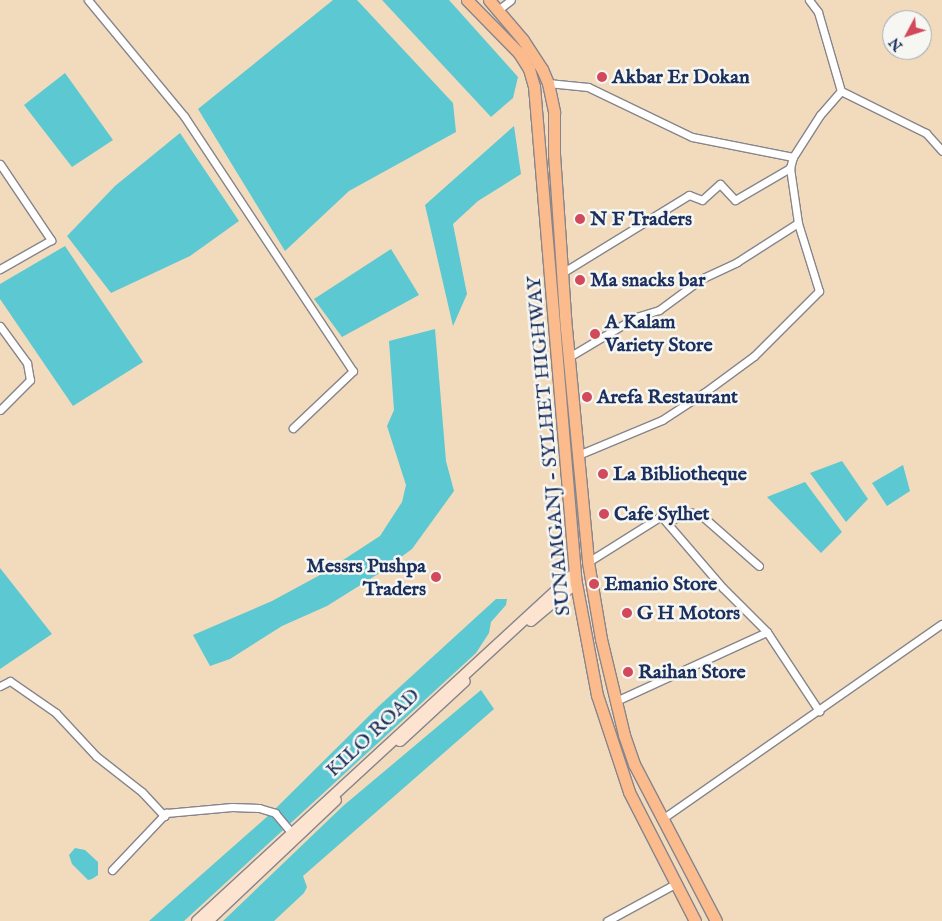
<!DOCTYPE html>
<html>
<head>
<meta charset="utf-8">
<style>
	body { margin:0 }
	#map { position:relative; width:942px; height:921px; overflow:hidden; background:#f2dbbc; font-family:"IM FELL English",serif }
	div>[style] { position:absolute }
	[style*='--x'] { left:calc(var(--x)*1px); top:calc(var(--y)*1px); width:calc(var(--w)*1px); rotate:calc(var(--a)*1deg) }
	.water>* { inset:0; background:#5bc8d2 }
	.roads { filter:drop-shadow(1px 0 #86858d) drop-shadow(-1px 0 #86858d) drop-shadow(0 1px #86858d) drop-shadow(0 -1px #86858d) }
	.street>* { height:7px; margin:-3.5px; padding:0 3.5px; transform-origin:3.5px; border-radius:3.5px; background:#fff }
	.secondary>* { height:10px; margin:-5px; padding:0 5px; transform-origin:5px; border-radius:5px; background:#fde4d1 }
	.primary>* { height:11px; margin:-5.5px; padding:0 5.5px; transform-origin:5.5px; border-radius:5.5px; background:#fbbb8c }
	.dots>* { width:14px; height:14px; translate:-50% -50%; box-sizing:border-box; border:2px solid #f6f6f2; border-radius:50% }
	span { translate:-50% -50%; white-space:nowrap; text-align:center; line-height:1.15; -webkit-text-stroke:5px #f6f6f2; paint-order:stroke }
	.poi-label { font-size:20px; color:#1b2f5e; font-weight:700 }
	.left { translate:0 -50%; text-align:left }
	.right { translate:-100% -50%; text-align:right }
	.street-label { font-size:20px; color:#1b2f5e }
	.north { position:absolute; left:882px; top:10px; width:50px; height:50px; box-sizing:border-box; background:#f6f6f2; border:1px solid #9ea6b7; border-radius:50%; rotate:230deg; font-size:14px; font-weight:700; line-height:20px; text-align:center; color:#1b2f5e }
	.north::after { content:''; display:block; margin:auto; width:18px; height:22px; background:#d1495b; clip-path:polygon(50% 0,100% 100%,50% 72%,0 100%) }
</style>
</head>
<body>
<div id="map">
	<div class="water">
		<i style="clip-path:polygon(333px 0,357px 0,453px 103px,456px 132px,349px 191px,285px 251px,198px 109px)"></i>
		<i style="clip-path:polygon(382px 0,449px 0,518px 77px,513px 98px,491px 117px)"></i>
		<i style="clip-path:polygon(65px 73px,113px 140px,72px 167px,24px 105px)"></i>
		<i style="clip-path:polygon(514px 126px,521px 174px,478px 201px,453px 224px,467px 294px,453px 326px,425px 205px)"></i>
		<i style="clip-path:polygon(180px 133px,239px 221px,190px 256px,111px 293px,67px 236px,115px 186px)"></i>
		<i style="clip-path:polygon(65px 246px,143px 362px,73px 406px,0 299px,0 284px)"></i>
		<i style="clip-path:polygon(391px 249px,419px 295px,342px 337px,314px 299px)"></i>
		<i style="clip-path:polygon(435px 329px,446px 461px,454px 491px,412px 549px,378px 574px,327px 606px,282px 626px,230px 659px,210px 666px,193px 635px,272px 601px,320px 575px,380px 536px,402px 502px,406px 485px,387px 426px,394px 410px,389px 341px)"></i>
		<i style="clip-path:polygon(842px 461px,868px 499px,846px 522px,810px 473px)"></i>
		<i style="clip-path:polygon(903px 465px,910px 491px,887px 506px,872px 483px)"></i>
		<i style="clip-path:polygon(805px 482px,842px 532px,821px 553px,767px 497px)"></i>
		<i style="clip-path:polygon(0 568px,52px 634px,0 669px)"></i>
		<i style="clip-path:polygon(496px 599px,507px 599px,506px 605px,491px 622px,489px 633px,476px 653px,184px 921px,149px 921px,268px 816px,380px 705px)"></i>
		<i style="clip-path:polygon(481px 690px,494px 709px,303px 876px,307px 887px,304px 893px,274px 921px,223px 921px,343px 806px)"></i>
		<i style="clip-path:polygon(75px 848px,85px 850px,98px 862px,98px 875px,92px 879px,88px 880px,72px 864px,69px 855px)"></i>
	</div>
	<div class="roads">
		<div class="street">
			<i style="--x:88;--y:0;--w:151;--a:50.4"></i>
			<i style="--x:184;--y:116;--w:306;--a:56.5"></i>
			<i style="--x:353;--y:371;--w:83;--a:136.5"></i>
			<i style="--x:809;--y:0;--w:15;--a:53"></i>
			<i style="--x:818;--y:12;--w:82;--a:73.8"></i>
			<i style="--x:841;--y:91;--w:95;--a:26.3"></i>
			<i style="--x:926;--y:133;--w:24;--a:48"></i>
			<i style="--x:498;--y:10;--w:16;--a:-38"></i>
			<i style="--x:548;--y:83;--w:40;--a:5.7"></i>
			<i style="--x:588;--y:87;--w:115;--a:25.7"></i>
			<i style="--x:692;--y:137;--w:103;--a:11.2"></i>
			<i style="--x:0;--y:164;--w:92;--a:56.1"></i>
			<i style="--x:51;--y:240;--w:59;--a:150.4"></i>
			<i style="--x:562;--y:273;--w:149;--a:-31.6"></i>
			<i style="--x:689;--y:195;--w:14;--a:21"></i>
			<i style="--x:702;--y:200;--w:24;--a:-42"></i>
			<i style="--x:720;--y:184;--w:22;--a:47"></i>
			<i style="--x:735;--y:200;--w:64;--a:-30.2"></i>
			<i style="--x:0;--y:326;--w:46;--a:53.9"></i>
			<i style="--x:27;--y:363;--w:17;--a:80"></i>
			<i style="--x:30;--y:380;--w:42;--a:135"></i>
			<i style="--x:569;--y:357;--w:78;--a:-30.8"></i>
			<i style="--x:636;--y:317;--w:24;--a:-17"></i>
			<i style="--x:659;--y:310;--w:52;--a:-36.4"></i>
			<i style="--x:701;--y:279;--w:40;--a:-25"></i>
			<i style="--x:737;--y:262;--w:72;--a:-32.6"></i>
			<i style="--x:578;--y:455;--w:91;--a:-22.6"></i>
			<i style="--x:662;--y:420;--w:51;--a:-33.1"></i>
			<i style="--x:705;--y:392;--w:61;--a:-36.3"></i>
			<i style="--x:754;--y:356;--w:92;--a:-45"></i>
			<i style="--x:819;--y:291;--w:71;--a:-107.2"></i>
			<i style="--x:798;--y:223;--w:56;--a:-98.3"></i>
			<i style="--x:790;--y:168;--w:11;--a:-75"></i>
			<i style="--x:793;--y:157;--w:50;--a:-57.3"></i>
			<i style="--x:820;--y:115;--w:32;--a:-49"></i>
			<i style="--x:667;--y:522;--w:24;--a:-24"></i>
			<i style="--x:689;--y:512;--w:12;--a:14"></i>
			<i style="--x:701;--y:515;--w:77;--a:41.3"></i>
			<i style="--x:588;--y:562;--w:86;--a:-32.2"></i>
			<i style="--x:661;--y:516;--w:95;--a:49.3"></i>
			<i style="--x:723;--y:588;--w:62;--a:45"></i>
			<i style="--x:767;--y:632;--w:95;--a:56.6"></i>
			<i style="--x:0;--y:686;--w:11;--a:-27"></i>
			<i style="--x:10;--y:681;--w:56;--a:34.8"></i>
			<i style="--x:56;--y:713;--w:59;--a:47.1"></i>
			<i style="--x:96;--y:756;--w:58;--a:38"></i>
			<i style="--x:142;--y:792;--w:33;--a:47"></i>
			<i style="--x:616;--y:701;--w:166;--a:-24.6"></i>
			<i style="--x:662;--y:819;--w:341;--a:-34.9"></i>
			<i style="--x:112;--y:870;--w:79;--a:-46.5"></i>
			<i style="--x:166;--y:813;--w:66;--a:-5.2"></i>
			<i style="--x:232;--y:807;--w:27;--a:2"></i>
			<i style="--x:259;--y:808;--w:17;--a:17"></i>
			<i style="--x:275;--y:813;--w:30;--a:50"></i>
			<i style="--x:607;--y:921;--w:77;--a:-28.6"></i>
		</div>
		<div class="secondary">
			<i style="--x:531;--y:621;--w:59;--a:-40.2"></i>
			<i style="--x:400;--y:741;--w:88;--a:-42.7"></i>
			<i style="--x:197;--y:921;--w:514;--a:-42.63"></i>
			<i style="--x:208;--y:921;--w:176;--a:-43.4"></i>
		</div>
		<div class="primary">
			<i style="--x:467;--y:0;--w:74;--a:45.5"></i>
			<i style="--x:519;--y:53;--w:19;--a:58"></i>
			<i style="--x:529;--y:69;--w:18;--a:74"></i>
			<i style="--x:534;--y:86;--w:499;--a:85.2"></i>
			<i style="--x:576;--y:583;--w:114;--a:79.4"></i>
			<i style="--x:597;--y:695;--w:102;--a:71.7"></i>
			<i style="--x:629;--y:792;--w:145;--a:62.9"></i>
			<i style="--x:489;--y:0;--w:52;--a:49.6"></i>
			<i style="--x:523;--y:40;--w:35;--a:57"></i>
			<i style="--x:542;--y:69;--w:15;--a:67"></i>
			<i style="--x:548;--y:83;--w:30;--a:78"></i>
			<i style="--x:554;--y:112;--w:42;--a:90"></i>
			<i style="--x:554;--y:154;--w:174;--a:86.1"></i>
			<i style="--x:566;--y:328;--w:235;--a:84.6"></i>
			<i style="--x:588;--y:562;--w:78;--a:80.4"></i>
			<i style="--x:601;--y:639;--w:99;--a:76.5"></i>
			<i style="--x:624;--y:735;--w:31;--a:71"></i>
			<i style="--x:634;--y:764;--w:177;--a:62.4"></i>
		</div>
	</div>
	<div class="dots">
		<i style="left:602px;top:77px;background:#d1495b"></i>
		<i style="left:580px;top:219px;background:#d1495b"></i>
		<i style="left:580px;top:280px;background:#d1495b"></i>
		<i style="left:595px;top:334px;background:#d1495b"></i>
		<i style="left:587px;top:397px;background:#d1495b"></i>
		<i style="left:603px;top:474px;background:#d1495b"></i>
		<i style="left:604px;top:514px;background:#d1495b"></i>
		<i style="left:436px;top:577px;background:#d1495b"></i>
		<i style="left:594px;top:584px;background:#d1495b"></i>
		<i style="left:627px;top:613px;background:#d1495b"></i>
		<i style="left:628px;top:672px;background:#d1495b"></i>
	</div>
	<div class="poi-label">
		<span class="left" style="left:612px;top:77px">Akbar Er Dokan</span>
		<span class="left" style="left:590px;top:219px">N F Traders</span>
		<span class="left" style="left:590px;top:280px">Ma snacks bar</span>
		<span class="left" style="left:605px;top:334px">A Kalam<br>Variety Store</span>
		<span class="left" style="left:597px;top:397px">Arefa Restaurant</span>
		<span class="left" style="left:613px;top:474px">La Bibliotheque</span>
		<span class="left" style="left:614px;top:514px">Cafe Sylhet</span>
		<span class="right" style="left:426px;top:578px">Messrs Pushpa<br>Traders</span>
		<span class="left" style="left:604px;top:584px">Emanio Store</span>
		<span class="left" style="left:637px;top:613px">G H Motors</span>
		<span class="left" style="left:638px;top:672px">Raihan Store</span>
	</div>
	<div class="street-label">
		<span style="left:549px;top:446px;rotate:-95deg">SUNAMGANJ - SYLHET HIGHWAY</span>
		<span style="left:373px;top:733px;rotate:-43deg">KILO ROAD</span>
	</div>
	<div class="north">N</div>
</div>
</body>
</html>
